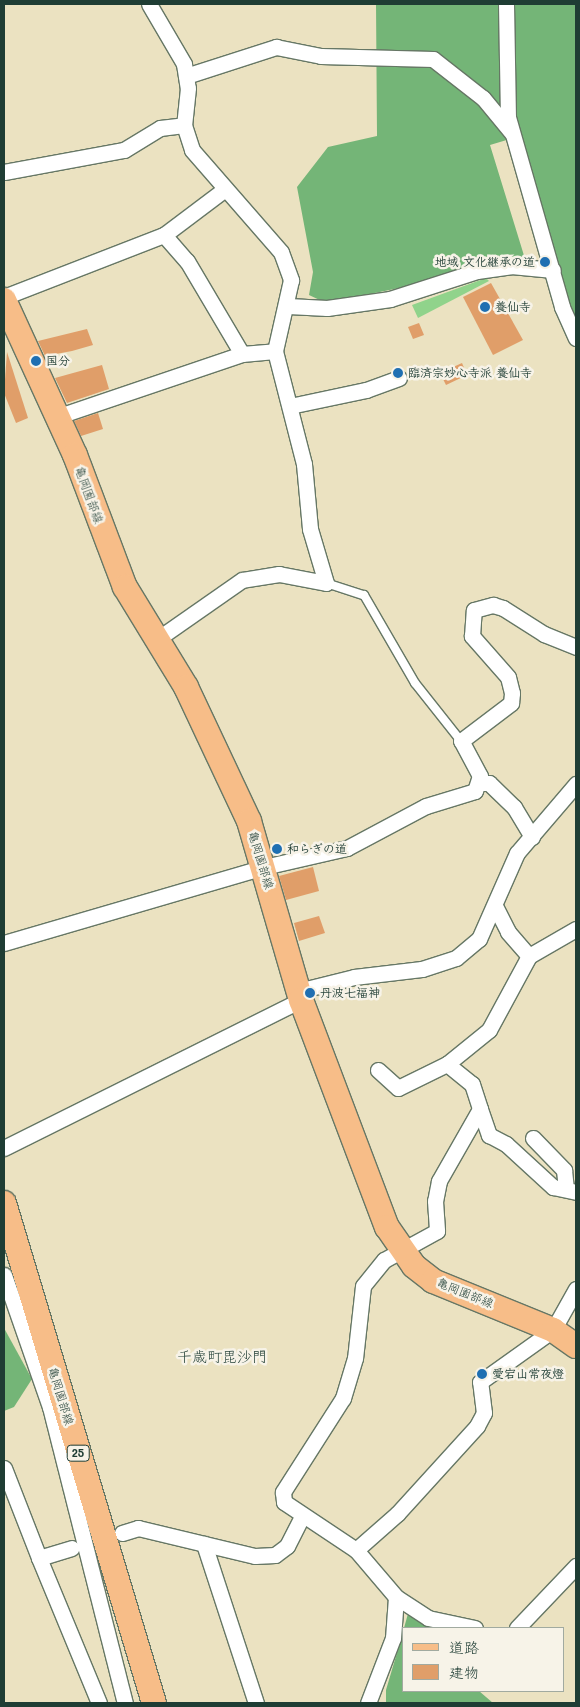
<!DOCTYPE html>
<html>
<head>
<meta charset="utf-8">
<style>
	body { margin:0 }
	#map { position:relative; width:580px; height:1707px; overflow:hidden; background:#ebe2c1; font-family:Mali,"Klee One",sans-serif }
	div>[style] { position:absolute }
	[style*='--x'] { left:calc(var(--x)*1px); top:calc(var(--y)*1px); width:calc(var(--w)*1px); rotate:calc(var(--a)*1deg) }
	.green>* { inset:0; background:#90d38b }
	.forest>* { inset:0; background:#74b577 }
	.building>* { inset:0; background:#e09e69 }
	.roads { filter:drop-shadow(1px 0 #667765) drop-shadow(-1px 0 #667765) drop-shadow(0 1px #667765) drop-shadow(0 -1px #667765) }
	.service>* { height:8px; margin:-4px; padding:0 4px; transform-origin:4px; border-radius:4px; background:#fff }
	.minor>* { height:15px; margin:-7.5px; padding:0 7.5px; transform-origin:7.5px; border-radius:7.5px; background:#fff }
	.primary>* { height:24px; margin:-12px; padding:0 12px; transform-origin:12px; border-radius:12px; background:#f7bd88 }
	.dots>* { width:14px; height:14px; translate:-50% -50%; box-sizing:border-box; border:2px solid #f7f3e8; border-radius:50% }
	span { translate:-50% -50%; white-space:nowrap; text-align:center; line-height:1.15; -webkit-text-stroke:5px #f7f3e8; paint-order:stroke }
	.shield-label span { padding:1px 4px; background:#f7f3e8; border:1px solid; border-radius:4px; -webkit-text-stroke-width:0 }
	.shield-label { font-size:11px; color:#1f3d34; font-weight:700 }
	.poi-label { font-size:12px; color:#1f3d34; font-weight:700 }
	.right { translate:-100% -50%; text-align:right }
	.left { translate:0 -50%; text-align:left }
	.street-label { font-size:12px; color:#1f3d34 }
	.quarter-label { font-size:15px; color:#1f3d34 }
	.frame { position:absolute; inset:0; border:5px solid #1f3d34; pointer-events:none }
	.legend { position:absolute; left:402px; top:1627px; width:162px; height:65px; box-sizing:border-box; background:#f7f3e8; border:1px solid #a1aaa0; margin:0; padding:6px 9px; list-style:none; font-size:15px; color:#1f3d34 }
	.legend li { display:flex; align-items:center; gap:10px; height:25px }
	.legend b { width:25px; border:1px solid #a1aaa0 }
</style>
</head>
<body>
<div id="map">
	<div class="green">
		<i style="clip-path:polygon(486px 278px,489px 281px,418px 318px,412px 305px)"></i>
	</div>
	<div class="forest">
		<i style="clip-path:polygon(376px 4px,576px 4px,576px 323px,517px 137px,490px 145px,526px 262px,326px 303px,309px 295px,313px 272px,297px 187px,328px 147px,377px 136px)"></i>
		<i style="clip-path:polygon(4px 1328px,32px 1379px,14px 1407px,4px 1411px)"></i>
		<i style="clip-path:polygon(409px 1610px,441px 1628px,404px 1628px)"></i>
		<i style="clip-path:polygon(404px 1629px,404px 1691px,479px 1691px,493px 1703px,386px 1703px,386px 1690px)"></i>
	</div>
	<div class="building">
		<i style="clip-path:polygon(491px 283px,523px 340px,493px 355px,463px 297px)"></i>
		<i style="clip-path:polygon(419px 323px,424px 335px,413px 339px,408px 327px)"></i>
		<i style="clip-path:polygon(87px 329px,93px 345px,72px 351px,45px 356px,38px 341px)"></i>
		<i style="clip-path:polygon(7px 352px,28px 418px,16px 423px,4px 393px)"></i>
		<i style="clip-path:polygon(462px 363px,467px 375px,446px 385px,440px 373px)"></i>
		<i style="clip-path:polygon(102px 365px,109px 389px,67px 403px,55px 378px)"></i>
		<i style="clip-path:polygon(98px 413px,103px 429px,81px 436px,74px 421px)"></i>
		<i style="clip-path:polygon(313px 867px,319px 891px,286px 900px,279px 876px)"></i>
		<i style="clip-path:polygon(319px 916px,325px 933px,299px 941px,294px 923px)"></i>
	</div>
	<div class="roads">
		<div class="service">
			<i style="--x:326;--y:583;--w:40;--a:18"></i>
			<i style="--x:364;--y:595;--w:102;--a:59.9"></i>
			<i style="--x:415;--y:683;--w:74;--a:51.6"></i>
		</div>
		<div class="minor">
			<i style="--x:149;--y:4;--w:69;--a:59.7"></i>
			<i style="--x:184;--y:64;--w:24;--a:81"></i>
			<i style="--x:188;--y:88;--w:37;--a:96"></i>
			<i style="--x:184;--y:125;--w:26;--a:72"></i>
			<i style="--x:192;--y:150;--w:135;--a:48.9"></i>
			<i style="--x:281;--y:252;--w:30;--a:70"></i>
			<i style="--x:291;--y:280;--w:73;--a:102.7"></i>
			<i style="--x:275;--y:351;--w:117;--a:75.6"></i>
			<i style="--x:304;--y:464;--w:65;--a:84.7"></i>
			<i style="--x:310;--y:529;--w:56;--a:73.5"></i>
			<i style="--x:326;--y:583;--w:48;--a:-169.2"></i>
			<i style="--x:279;--y:574;--w:37;--a:171"></i>
			<i style="--x:242;--y:580;--w:105;--a:145.1"></i>
			<i style="--x:506;--y:4;--w:113;--a:89"></i>
			<i style="--x:508;--y:117;--w:198;--a:74.1"></i>
			<i style="--x:562;--y:307;--w:34;--a:66"></i>
			<i style="--x:186;--y:76;--w:95;--a:-17.9"></i>
			<i style="--x:276;--y:47;--w:46;--a:11.3"></i>
			<i style="--x:321;--y:56;--w:112;--a:1.5"></i>
			<i style="--x:433;--y:59;--w:63;--a:38"></i>
			<i style="--x:483;--y:98;--w:45;--a:50.4"></i>
			<i style="--x:4;--y:172;--w:122;--a:-10.4"></i>
			<i style="--x:124;--y:150;--w:42;--a:-31.4"></i>
			<i style="--x:160;--y:128;--w:24;--a:-7"></i>
			<i style="--x:164;--y:235;--w:35;--a:49"></i>
			<i style="--x:187;--y:261;--w:108;--a:59.4"></i>
			<i style="--x:4;--y:297;--w:172;--a:-21.2"></i>
			<i style="--x:164;--y:235;--w:76;--a:-37"></i>
			<i style="--x:288;--y:306;--w:39;--a:3"></i>
			<i style="--x:327;--y:308;--w:64;--a:-8.1"></i>
			<i style="--x:390;--y:299;--w:91;--a:-17.8"></i>
			<i style="--x:477;--y:271;--w:34;--a:-8"></i>
			<i style="--x:511;--y:266;--w:42;--a:5.4"></i>
			<i style="--x:290;--y:406;--w:78;--a:-11.9"></i>
			<i style="--x:366;--y:390;--w:35;--a:-20"></i>
			<i style="--x:56;--y:417;--w:196;--a:-18.7"></i>
			<i style="--x:242;--y:354;--w:33;--a:-5"></i>
			<i style="--x:481;--y:783;--w:8;--a:0"></i>
			<i style="--x:489;--y:783;--w:35;--a:44"></i>
			<i style="--x:514;--y:807;--w:35;--a:59"></i>
			<i style="--x:495;--y:906;--w:29;--a:63"></i>
			<i style="--x:508;--y:932;--w:32;--a:49"></i>
			<i style="--x:4;--y:943;--w:271;--a:-16.3"></i>
			<i style="--x:264;--y:867;--w:85;--a:-12.9"></i>
			<i style="--x:347;--y:848;--w:89;--a:-28"></i>
			<i style="--x:426;--y:806;--w:51;--a:-17"></i>
			<i style="--x:475;--y:791;--w:16;--a:-72"></i>
			<i style="--x:480;--y:776;--w:40;--a:-118"></i>
			<i style="--x:461;--y:741;--w:63;--a:-37.2"></i>
			<i style="--x:511;--y:703;--w:10;--a:-84"></i>
			<i style="--x:512;--y:693;--w:16;--a:-104"></i>
			<i style="--x:508;--y:677;--w:55;--a:-131.3"></i>
			<i style="--x:472;--y:636;--w:26;--a:-86"></i>
			<i style="--x:474;--y:610;--w:20;--a:-15"></i>
			<i style="--x:493;--y:605;--w:10;--a:17"></i>
			<i style="--x:503;--y:608;--w:49;--a:32.4"></i>
			<i style="--x:544;--y:634;--w:35;--a:22"></i>
			<i style="--x:298;--y:991;--w:58;--a:-14"></i>
			<i style="--x:354;--y:977;--w:68;--a:-6.7"></i>
			<i style="--x:422;--y:969;--w:36;--a:-18"></i>
			<i style="--x:456;--y:958;--w:30;--a:-40"></i>
			<i style="--x:479;--y:939;--w:94;--a:-66.2"></i>
			<i style="--x:517;--y:853;--w:91;--a:-49.5"></i>
			<i style="--x:447;--y:1064;--w:32;--a:39"></i>
			<i style="--x:472;--y:1084;--w:26;--a:72"></i>
			<i style="--x:480;--y:1109;--w:83;--a:119.7"></i>
			<i style="--x:439;--y:1181;--w:20;--a:101"></i>
			<i style="--x:435;--y:1201;--w:30;--a:86"></i>
			<i style="--x:437;--y:1231;--w:60;--a:151.3"></i>
			<i style="--x:384;--y:1260;--w:33;--a:129"></i>
			<i style="--x:363;--y:1286;--w:72;--a:96.3"></i>
			<i style="--x:355;--y:1358;--w:42;--a:106.7"></i>
			<i style="--x:343;--y:1398;--w:112;--a:122.6"></i>
			<i style="--x:283;--y:1492;--w:10;--a:84"></i>
			<i style="--x:284;--y:1502;--w:87;--a:33.7"></i>
			<i style="--x:356;--y:1550;--w:62;--a:49.6"></i>
			<i style="--x:396;--y:1597;--w:38;--a:33"></i>
			<i style="--x:428;--y:1618;--w:48;--a:12"></i>
			<i style="--x:378;--y:1070;--w:27;--a:42"></i>
			<i style="--x:398;--y:1088;--w:55;--a:-26.1"></i>
			<i style="--x:447;--y:1064;--w:54;--a:-39"></i>
			<i style="--x:489;--y:1030;--w:84;--a:-61.6"></i>
			<i style="--x:529;--y:956;--w:54;--a:-29.9"></i>
			<i style="--x:480;--y:1109;--w:28;--a:71"></i>
			<i style="--x:489;--y:1135;--w:19;--a:28"></i>
			<i style="--x:506;--y:1144;--w:64;--a:42.5"></i>
			<i style="--x:553;--y:1187;--w:24;--a:12"></i>
			<i style="--x:533;--y:1138;--w:45;--a:45.9"></i>
			<i style="--x:564;--y:1170;--w:19;--a:84"></i>
			<i style="--x:4;--y:1148;--w:332;--a:-26.5"></i>
			<i style="--x:4;--y:1275;--w:140;--a:70.8"></i>
			<i style="--x:50;--y:1407;--w:305;--a:75.8"></i>
			<i style="--x:4;--y:1468;--w:97;--a:68.7"></i>
			<i style="--x:39;--y:1558;--w:34;--a:-17"></i>
			<i style="--x:122;--y:1533;--w:17;--a:-17"></i>
			<i style="--x:138;--y:1528;--w:120;--a:13.5"></i>
			<i style="--x:255;--y:1556;--w:20;--a:-3"></i>
			<i style="--x:275;--y:1555;--w:15;--a:-37"></i>
			<i style="--x:287;--y:1546;--w:34;--a:-63"></i>
			<i style="--x:204;--y:1544;--w:167;--a:71.9"></i>
			<i style="--x:356;--y:1550;--w:55;--a:-41.3"></i>
			<i style="--x:397;--y:1514;--w:119;--a:-47.7"></i>
			<i style="--x:477;--y:1426;--w:15;--a:-62"></i>
			<i style="--x:484;--y:1413;--w:31;--a:-97"></i>
			<i style="--x:480;--y:1382;--w:90;--a:-35.5"></i>
			<i style="--x:553;--y:1330;--w:47;--a:-60.7"></i>
			<i style="--x:39;--y:1558;--w:157;--a:67.5"></i>
			<i style="--x:517;--y:1628;--w:86;--a:-46.4"></i>
			<i style="--x:368;--y:1703;--w:70;--a:-69"></i>
			<i style="--x:393;--y:1638;--w:41;--a:-85.8"></i>
		</div>
		<div class="primary">
			<i style="--x:4;--y:300;--w:170;--a:65.4"></i>
			<i style="--x:75;--y:455;--w:141;--a:69.3"></i>
			<i style="--x:125;--y:587;--w:117;--a:58.6"></i>
			<i style="--x:186;--y:687;--w:148;--a:64.8"></i>
			<i style="--x:249;--y:821;--w:186;--a:73.8"></i>
			<i style="--x:301;--y:1000;--w:243;--a:69.3"></i>
			<i style="--x:387;--y:1227;--w:47;--a:55.3"></i>
			<i style="--x:414;--y:1266;--w:24;--a:38"></i>
			<i style="--x:433;--y:1281;--w:130;--a:22.2"></i>
			<i style="--x:553;--y:1330;--w:28;--a:35"></i>
			<i style="--x:4;--y:1203;--w:522;--a:73.3"></i>
		</div>
	</div>
	<div class="dots">
		<i style="left:545px;top:262px;background:#1f6fb2"></i>
		<i style="left:485px;top:307px;background:#1f6fb2"></i>
		<i style="left:36px;top:361px;background:#1f6fb2"></i>
		<i style="left:398px;top:373px;background:#1f6fb2"></i>
		<i style="left:277px;top:849px;background:#1f6fb2"></i>
		<i style="left:310px;top:993px;background:#1f6fb2"></i>
		<i style="left:482px;top:1374px;background:#1f6fb2"></i>
	</div>
	<div class="shield-label">
		<span style="left:78px;top:1453px">25</span>
	</div>
	<div class="poi-label">
		<span class="right" style="left:535px;top:262px">地域 文化継承の道</span>
		<span class="left" style="left:495px;top:307px">養仙寺</span>
		<span class="left" style="left:46px;top:361px">国分</span>
		<span class="left" style="left:408px;top:373px">臨済宗妙心寺派 養仙寺</span>
		<span class="left" style="left:287px;top:849px">和らぎの道</span>
		<span class="left" style="left:320px;top:993px">丹波七福神</span>
		<span class="left" style="left:492px;top:1374px">愛宕山常夜燈</span>
	</div>
	<div class="street-label">
		<span style="left:89px;top:495px;rotate:70deg">亀岡園部線</span>
		<span style="left:261px;top:860px;rotate:73deg">亀岡園部線</span>
		<span style="left:465px;top:1293px;rotate:22deg">亀岡園部線</span>
		<span style="left:61px;top:1396px;rotate:73deg">亀岡園部線</span>
	</div>
	<div class="quarter-label">
		<span style="left:222px;top:1357px">千歳町毘沙門</span>
	</div>
	<div class="frame"></div>
	<ul class="legend">
	<li><b style="height:6px;background:#f7bd88"></b>道路</li>
	<li><b style="height:14px;background:#e09e69"></b>建物</li>
	</ul>
</div>
</body>
</html>
